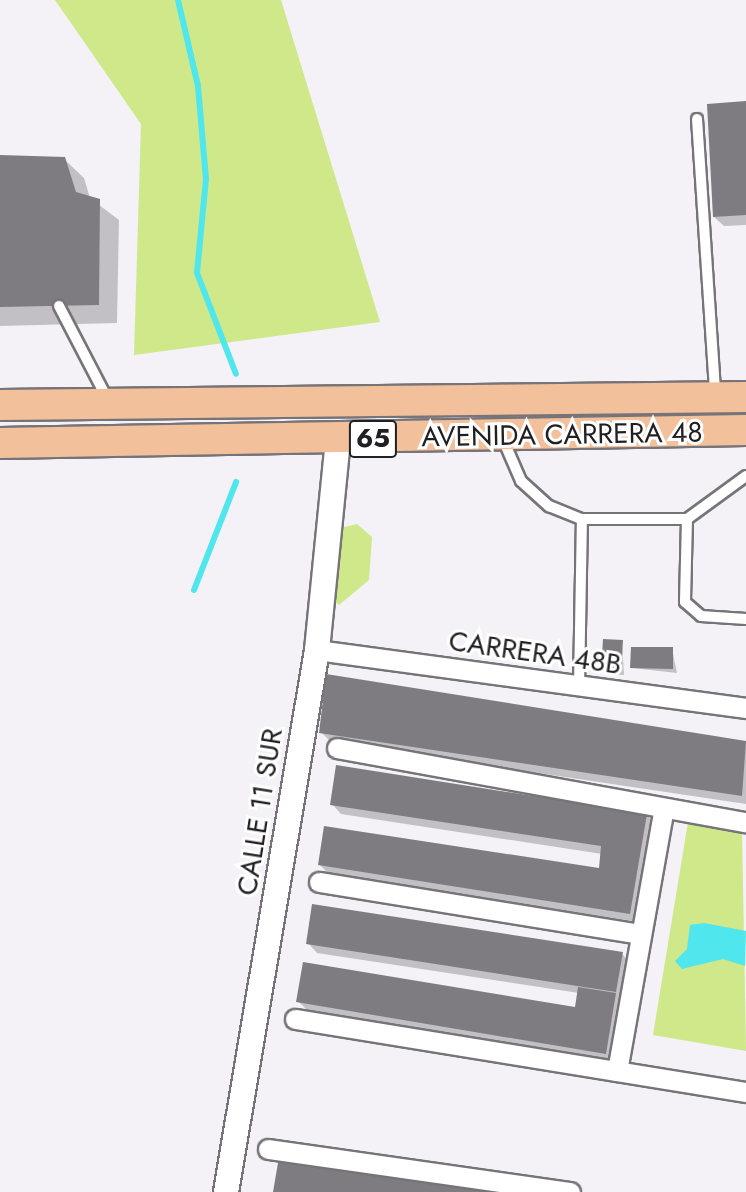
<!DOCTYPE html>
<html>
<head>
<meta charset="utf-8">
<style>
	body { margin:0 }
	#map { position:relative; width:746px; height:1192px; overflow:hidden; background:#f4f1f7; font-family:Jost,sans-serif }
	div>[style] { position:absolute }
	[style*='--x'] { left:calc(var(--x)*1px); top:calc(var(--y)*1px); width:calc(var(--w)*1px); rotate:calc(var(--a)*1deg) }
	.green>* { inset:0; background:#cee88a }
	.water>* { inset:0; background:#4fe6ed }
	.shadow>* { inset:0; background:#0003 }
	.stream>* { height:6px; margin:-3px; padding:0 3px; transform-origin:3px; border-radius:3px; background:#4fe6ed }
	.building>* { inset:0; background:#7e7c81 }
	.roads { filter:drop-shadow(2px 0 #767479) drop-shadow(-2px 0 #767479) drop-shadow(0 2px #767479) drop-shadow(0 -2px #767479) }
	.service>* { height:10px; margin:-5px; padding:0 5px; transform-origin:5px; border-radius:5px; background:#fff }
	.minor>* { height:19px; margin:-9.5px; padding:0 9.5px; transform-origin:9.5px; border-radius:9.5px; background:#fff }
	.tertiary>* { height:24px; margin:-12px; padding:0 12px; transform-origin:12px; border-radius:12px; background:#fff }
	.primary>* { height:30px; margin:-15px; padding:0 15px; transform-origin:15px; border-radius:15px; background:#f2c19b }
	span { translate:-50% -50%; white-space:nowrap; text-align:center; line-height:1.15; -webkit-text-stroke:6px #fff; paint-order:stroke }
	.shield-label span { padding:2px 5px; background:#fff; border:2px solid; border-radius:5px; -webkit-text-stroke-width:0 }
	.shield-label { font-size:26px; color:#201f21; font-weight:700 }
	.street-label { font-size:28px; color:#201f21 }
</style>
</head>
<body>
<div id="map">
	<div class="green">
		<i style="clip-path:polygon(55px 0,281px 0,380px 322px,134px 355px,141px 124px)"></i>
		<i style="clip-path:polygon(357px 524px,372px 537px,369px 580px,339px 605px,329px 597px,336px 529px)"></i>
		<i style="clip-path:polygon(688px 822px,742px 829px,746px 1051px,653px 1035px)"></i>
	</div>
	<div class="water">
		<i style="clip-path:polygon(704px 923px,746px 931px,745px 966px,723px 959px,682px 969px,675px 961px,687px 949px,690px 925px)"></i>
	</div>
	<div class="shadow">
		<i style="clip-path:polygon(746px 103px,746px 225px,724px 226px,714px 217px)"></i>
		<i style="clip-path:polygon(0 157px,64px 159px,84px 178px,90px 198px,119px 220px,117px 323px,0 326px)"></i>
		<i style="clip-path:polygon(622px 642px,624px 675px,607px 674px,603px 669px)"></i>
		<i style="clip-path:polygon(672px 649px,677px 673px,632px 668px)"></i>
		<i style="clip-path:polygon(328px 676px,746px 743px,746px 804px,331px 742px,321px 732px)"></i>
		<i style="clip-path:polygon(332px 804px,647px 815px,656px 825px,639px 922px,329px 874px,320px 865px,601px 870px,602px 854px,341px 814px)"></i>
		<i style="clip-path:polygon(308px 943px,622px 954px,632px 964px,626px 1001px,620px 1000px,625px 1005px,616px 1063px,308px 1011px,298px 1001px,577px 1009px,579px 993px,317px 953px)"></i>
	</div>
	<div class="stream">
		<i style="--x:178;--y:0;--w:88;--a:76.9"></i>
		<i style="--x:198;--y:86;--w:93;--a:85.1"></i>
		<i style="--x:206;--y:179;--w:94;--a:95.5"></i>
		<i style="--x:197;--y:273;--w:108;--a:68.9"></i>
		<i style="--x:194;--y:590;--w:116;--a:-68.7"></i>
	</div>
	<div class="building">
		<i style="clip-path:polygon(746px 101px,746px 215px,713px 217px,707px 104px)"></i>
		<i style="clip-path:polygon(0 155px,65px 157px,76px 192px,100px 199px,99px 305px,0 307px)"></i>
		<i style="clip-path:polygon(603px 639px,623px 640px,621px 671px,601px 670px)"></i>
		<i style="clip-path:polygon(631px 647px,673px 647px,673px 669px,630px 668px)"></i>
		<i style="clip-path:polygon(326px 674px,746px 741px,742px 796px,319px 733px)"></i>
		<i style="clip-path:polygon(336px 765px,647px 814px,630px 914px,318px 865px,324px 826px,599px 868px,601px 846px,330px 805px)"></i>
		<i style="clip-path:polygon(312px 904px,623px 952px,616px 992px,306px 944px)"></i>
		<i style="clip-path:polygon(303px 962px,575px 1007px,578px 987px,616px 993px,606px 1054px,296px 1002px)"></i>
		<i style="clip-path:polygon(279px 1157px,494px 1186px,493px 1192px,273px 1192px)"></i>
	</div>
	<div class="roads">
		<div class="service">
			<i style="--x:697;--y:119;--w:275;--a:86.2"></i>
			<i style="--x:59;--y:306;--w:106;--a:62.5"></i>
			<i style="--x:502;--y:437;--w:48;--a:66.6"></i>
			<i style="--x:521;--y:481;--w:38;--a:42"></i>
			<i style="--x:549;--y:506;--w:35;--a:22"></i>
			<i style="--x:582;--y:519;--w:105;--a:0"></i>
			<i style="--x:687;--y:519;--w:73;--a:-36.1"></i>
			<i style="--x:687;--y:519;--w:83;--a:91.4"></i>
			<i style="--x:685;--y:602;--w:21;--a:41"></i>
			<i style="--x:701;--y:616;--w:45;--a:3.8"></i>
			<i style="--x:579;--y:687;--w:168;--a:-89"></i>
		</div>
		<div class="minor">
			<i style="--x:317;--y:650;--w:433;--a:7.7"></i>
			<i style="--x:337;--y:748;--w:416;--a:10.3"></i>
			<i style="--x:319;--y:882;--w:326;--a:9.2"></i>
			<i style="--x:295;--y:1019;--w:457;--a:9.2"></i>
			<i style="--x:617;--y:1071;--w:267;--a:-79.9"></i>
			<i style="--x:268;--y:1149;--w:305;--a:8.1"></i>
		</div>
		<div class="tertiary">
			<i style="--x:226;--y:1192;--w:550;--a:-80.47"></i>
			<i style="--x:317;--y:650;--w:211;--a:-84.3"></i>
		</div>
		<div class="primary">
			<i style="--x:0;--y:405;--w:746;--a:-0.61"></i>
			<i style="--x:0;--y:443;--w:746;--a:-1"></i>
		</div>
	</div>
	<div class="shield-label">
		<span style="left:373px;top:439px">65</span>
	</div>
	<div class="street-label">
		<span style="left:562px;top:435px;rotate:-1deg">AVENIDA CARRERA 48</span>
		<span style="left:535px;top:653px;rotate:8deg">CARRERA 48B</span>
		<span style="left:260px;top:812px;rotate:-81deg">CALLE 11 SUR</span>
	</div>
</div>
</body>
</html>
